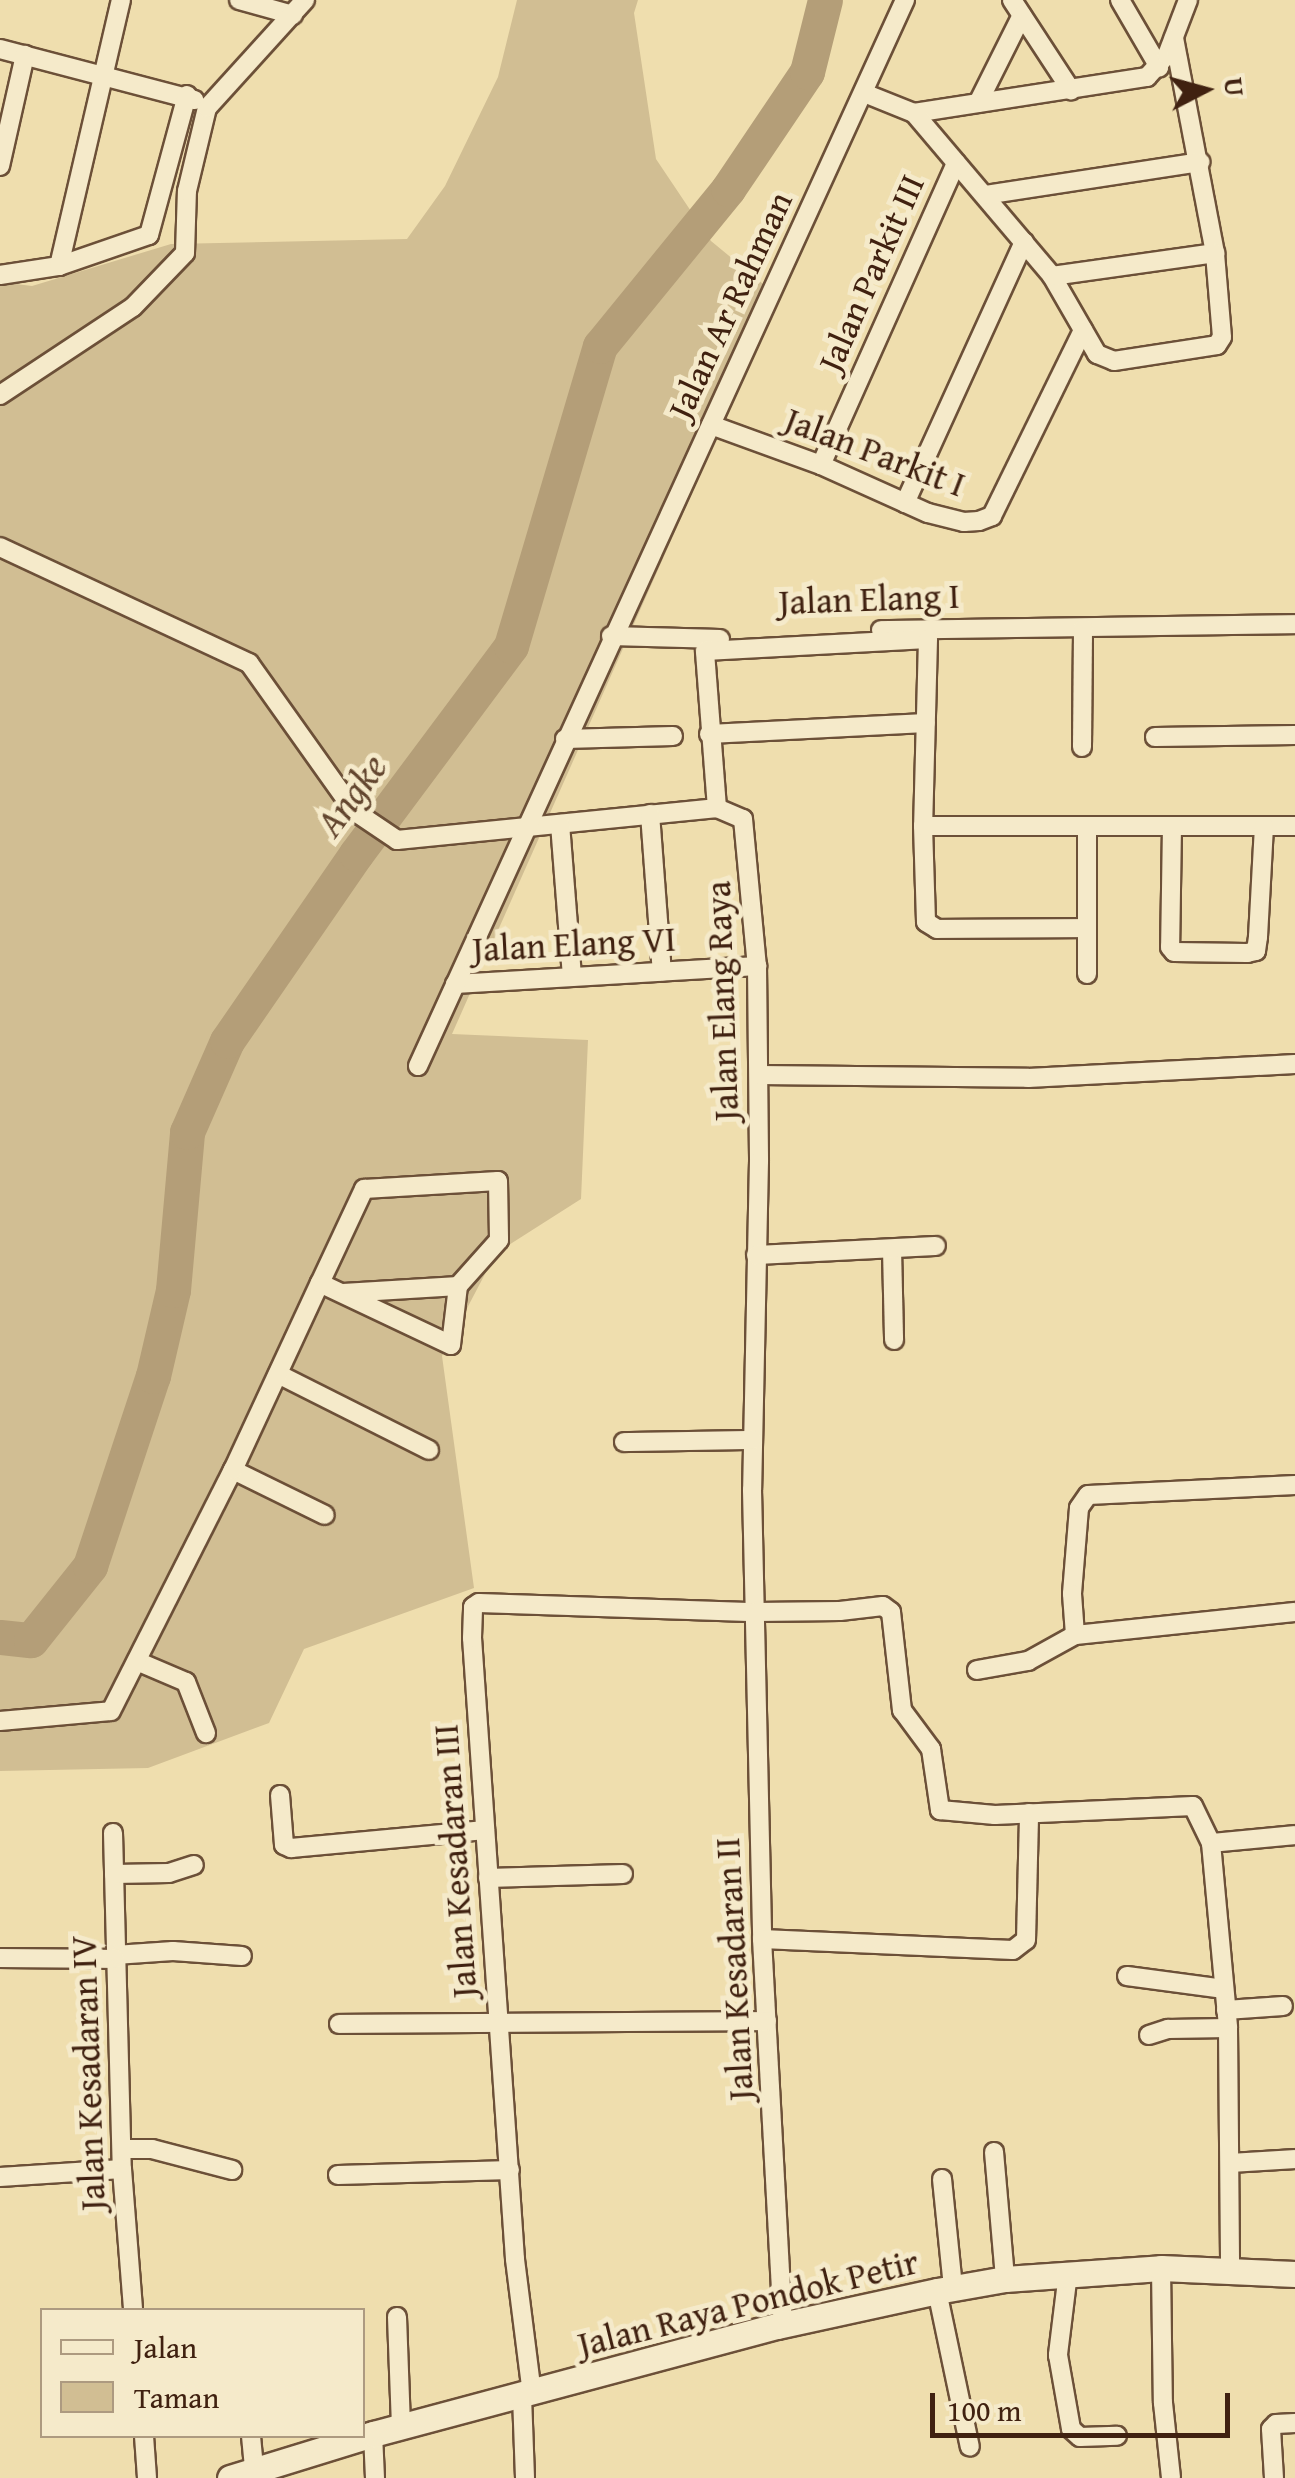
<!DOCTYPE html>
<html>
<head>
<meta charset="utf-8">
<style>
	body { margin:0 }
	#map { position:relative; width:1295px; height:2478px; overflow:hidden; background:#efdeae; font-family:"Gentium Book Plus",serif }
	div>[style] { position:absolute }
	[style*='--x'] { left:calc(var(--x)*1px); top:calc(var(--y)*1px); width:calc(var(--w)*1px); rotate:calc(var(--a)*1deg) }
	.green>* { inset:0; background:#d1be93 }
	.river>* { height:35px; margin:-17.5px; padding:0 17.5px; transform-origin:17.5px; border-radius:17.5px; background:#b49e78 }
	.roads { filter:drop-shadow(2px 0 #6c5038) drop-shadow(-2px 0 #6c5038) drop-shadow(0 2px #6c5038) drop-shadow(0 -2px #6c5038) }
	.street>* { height:18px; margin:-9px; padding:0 9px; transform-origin:9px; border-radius:9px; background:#f5eaca }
	.secondary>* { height:25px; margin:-12.5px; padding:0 12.5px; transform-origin:12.5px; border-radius:12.5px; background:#f5eaca }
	span { translate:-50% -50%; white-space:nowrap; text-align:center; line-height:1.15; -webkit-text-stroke:10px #f5eaca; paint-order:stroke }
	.street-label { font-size:35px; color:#402110 }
	.water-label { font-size:38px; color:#63462f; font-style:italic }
	.legend { position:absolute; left:40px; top:2308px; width:325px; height:130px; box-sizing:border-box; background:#f5eaca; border:2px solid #ad9a80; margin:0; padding:12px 18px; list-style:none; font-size:30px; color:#402110 }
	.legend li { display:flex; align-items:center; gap:20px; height:50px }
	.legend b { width:50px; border:2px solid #ad9a80 }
	.north { position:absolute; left:1155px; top:40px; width:100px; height:100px; -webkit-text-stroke:8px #f5eaca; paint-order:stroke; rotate:84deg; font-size:28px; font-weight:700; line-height:40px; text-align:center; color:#402110 }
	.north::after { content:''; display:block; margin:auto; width:35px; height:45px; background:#402110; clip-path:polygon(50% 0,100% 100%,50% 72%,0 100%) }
	.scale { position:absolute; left:930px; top:2393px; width:300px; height:45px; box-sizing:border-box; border:5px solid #402110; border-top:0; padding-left:12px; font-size:30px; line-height:35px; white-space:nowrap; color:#402110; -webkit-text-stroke:8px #f5eaca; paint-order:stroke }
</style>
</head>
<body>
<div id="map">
	<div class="green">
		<i style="clip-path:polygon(517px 0,638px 0,634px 13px,656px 159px,711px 241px,779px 297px,452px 1034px,588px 1040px,581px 1199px,496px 1253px,442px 1356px,474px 1588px,304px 1649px,269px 1723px,148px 1768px,0 1771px,0 282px,32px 286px,171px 244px,407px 239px,445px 186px,498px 77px)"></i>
	</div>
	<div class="river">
		<i style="--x:0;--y:1637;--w:31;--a:6"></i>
		<i style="--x:31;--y:1640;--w:95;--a:-51.4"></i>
		<i style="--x:90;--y:1566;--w:200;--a:-71.7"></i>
		<i style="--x:153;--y:1376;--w:88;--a:-76.9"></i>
		<i style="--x:173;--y:1290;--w:159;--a:-84.9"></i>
		<i style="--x:187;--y:1132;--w:99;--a:-66.3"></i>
		<i style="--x:227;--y:1041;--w:227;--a:-55.4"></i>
		<i style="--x:356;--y:854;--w:259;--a:-53.3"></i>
		<i style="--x:511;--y:646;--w:313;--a:-73.5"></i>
		<i style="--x:600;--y:346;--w:203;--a:-50.8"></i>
		<i style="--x:728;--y:189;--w:141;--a:-56"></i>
		<i style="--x:807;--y:72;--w:74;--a:-76"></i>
	</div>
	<div class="roads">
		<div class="street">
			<i style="--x:239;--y:0;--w:56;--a:15.5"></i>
			<i style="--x:1012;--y:0;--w:108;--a:56.8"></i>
			<i style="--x:1120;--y:0;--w:78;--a:59.8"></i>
			<i style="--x:0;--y:49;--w:201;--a:14.7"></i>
			<i style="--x:864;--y:93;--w:54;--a:21.8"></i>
			<i style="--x:914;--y:113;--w:236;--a:-8.8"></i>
			<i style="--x:1147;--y:77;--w:30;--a:-48"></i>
			<i style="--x:1167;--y:55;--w:59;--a:-69.1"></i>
			<i style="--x:978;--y:103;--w:98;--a:-63.4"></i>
			<i style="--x:914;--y:113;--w:214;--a:49.7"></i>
			<i style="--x:1052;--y:276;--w:90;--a:60"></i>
			<i style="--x:1097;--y:354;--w:18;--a:22"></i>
			<i style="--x:1114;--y:361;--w:104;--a:-8.8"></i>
			<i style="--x:1217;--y:345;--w:9;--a:-58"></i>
			<i style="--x:1222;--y:337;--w:84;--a:-94.8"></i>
			<i style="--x:1215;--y:253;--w:219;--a:-100.8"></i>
			<i style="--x:0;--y:166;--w:114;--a:-77.3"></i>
			<i style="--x:985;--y:195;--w:218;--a:-8.7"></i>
			<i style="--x:59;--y:266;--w:273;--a:-76.9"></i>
			<i style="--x:0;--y:275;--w:60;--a:-8.7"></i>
			<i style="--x:59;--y:266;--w:95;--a:-19"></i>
			<i style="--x:149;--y:235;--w:145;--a:-74.8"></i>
			<i style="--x:1052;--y:276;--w:165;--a:-8"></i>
			<i style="--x:0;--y:395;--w:159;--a:-33.5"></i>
			<i style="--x:133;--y:307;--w:75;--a:-46.1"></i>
			<i style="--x:185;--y:253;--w:62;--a:-88.2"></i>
			<i style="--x:187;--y:191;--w:85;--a:-76.5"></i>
			<i style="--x:207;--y:108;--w:146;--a:-47.8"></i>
			<i style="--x:711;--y:425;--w:117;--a:20"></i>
			<i style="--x:821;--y:465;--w:117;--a:24.2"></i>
			<i style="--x:928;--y:513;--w:37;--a:14"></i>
			<i style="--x:964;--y:522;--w:15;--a:-4"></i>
			<i style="--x:979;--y:521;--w:14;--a:-21"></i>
			<i style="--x:992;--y:516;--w:207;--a:-63.9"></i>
			<i style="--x:821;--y:465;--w:331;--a:-65.9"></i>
			<i style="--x:905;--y:503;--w:287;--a:-65.5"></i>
			<i style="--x:0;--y:547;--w:275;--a:25"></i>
			<i style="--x:249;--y:663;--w:181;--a:54.6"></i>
			<i style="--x:354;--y:811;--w:52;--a:34"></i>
			<i style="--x:397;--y:840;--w:322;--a:-5.7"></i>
			<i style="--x:717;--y:808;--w:28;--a:23"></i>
			<i style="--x:743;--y:819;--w:148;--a:84.6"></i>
			<i style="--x:757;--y:966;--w:195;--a:89.4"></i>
			<i style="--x:759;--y:1161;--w:329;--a:91.2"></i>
			<i style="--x:752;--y:1490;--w:449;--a:88.7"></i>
			<i style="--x:762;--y:1939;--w:386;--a:86.9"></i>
			<i style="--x:881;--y:630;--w:414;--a:-0.8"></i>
			<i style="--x:611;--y:636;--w:109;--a:1.6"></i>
			<i style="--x:709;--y:734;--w:217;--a:-2.9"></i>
			<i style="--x:1155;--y:737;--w:140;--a:-0.8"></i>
			<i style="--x:565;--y:739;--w:108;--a:-1.6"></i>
			<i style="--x:1082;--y:747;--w:119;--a:-89.5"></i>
			<i style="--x:717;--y:808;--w:157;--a:-94.4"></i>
			<i style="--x:705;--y:651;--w:223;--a:-3.1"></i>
			<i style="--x:928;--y:639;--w:187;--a:91.5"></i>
			<i style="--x:923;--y:826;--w:96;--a:88.2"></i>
			<i style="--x:926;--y:922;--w:13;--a:32"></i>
			<i style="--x:937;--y:929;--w:150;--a:-0.4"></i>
			<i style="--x:650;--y:814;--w:158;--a:85.7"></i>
			<i style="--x:560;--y:824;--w:153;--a:85.5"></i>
			<i style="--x:923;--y:826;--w:372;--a:0"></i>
			<i style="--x:1087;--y:826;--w:148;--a:90"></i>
			<i style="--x:1172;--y:826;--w:121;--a:90.9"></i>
			<i style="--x:1170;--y:947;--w:6;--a:51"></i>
			<i style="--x:1174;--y:952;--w:73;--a:0.8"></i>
			<i style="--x:1247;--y:953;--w:9;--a:-13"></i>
			<i style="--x:1256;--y:951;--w:14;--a:-82"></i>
			<i style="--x:1258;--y:937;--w:111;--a:-86.9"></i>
			<i style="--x:455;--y:984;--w:303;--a:-3.4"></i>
			<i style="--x:418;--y:1066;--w:1172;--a:-65.45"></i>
			<i style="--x:759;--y:1075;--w:269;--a:0.6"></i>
			<i style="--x:1028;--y:1078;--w:267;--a:-3"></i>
			<i style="--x:892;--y:1249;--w:91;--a:88.7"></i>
			<i style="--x:756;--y:1255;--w:180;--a:-2.9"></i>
			<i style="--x:344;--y:1293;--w:114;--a:-3.5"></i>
			<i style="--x:278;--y:1374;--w:169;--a:26.7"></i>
			<i style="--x:624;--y:1442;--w:129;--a:-0.9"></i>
			<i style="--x:233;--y:1470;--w:102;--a:26.1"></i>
			<i style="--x:1295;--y:1485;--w:207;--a:177.2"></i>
			<i style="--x:1088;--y:1495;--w:16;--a:125"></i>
			<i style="--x:1079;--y:1508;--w:86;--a:94.7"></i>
			<i style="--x:1072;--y:1594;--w:41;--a:85.8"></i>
			<i style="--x:1075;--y:1635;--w:221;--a:-6"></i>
			<i style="--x:139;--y:1662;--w:51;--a:23.1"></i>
			<i style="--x:186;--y:1682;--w:55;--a:68.6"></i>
			<i style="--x:977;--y:1670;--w:52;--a:-10"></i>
			<i style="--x:1028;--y:1661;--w:54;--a:-29"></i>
			<i style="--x:0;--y:1721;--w:111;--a:-5.1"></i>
			<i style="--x:111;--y:1711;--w:270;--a:-63.2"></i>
			<i style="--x:233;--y:1470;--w:206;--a:-65.1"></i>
			<i style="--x:320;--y:1283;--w:104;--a:-64.9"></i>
			<i style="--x:364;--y:1189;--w:134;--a:-3.4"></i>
			<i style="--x:498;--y:1181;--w:59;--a:89"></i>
			<i style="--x:499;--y:1240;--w:62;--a:131.7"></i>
			<i style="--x:458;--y:1286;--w:59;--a:96.8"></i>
			<i style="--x:451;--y:1345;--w:145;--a:-154.7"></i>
			<i style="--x:280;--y:1795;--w:50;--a:85.4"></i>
			<i style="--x:284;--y:1845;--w:8;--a:23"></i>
			<i style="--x:291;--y:1848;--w:195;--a:-5.3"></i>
			<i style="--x:113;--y:1833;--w:336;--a:88.5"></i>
			<i style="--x:122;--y:2169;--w:141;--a:85.5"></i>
			<i style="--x:1211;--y:1843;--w:84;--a:-5.4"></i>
			<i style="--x:114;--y:1874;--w:55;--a:-1"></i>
			<i style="--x:169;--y:1873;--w:26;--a:-18"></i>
			<i style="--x:488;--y:1878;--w:135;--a:-1.7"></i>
			<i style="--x:762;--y:1939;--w:251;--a:2.5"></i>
			<i style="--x:1013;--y:1950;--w:16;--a:-38"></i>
			<i style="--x:1026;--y:1940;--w:127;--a:-88.6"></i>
			<i style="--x:115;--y:1955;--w:58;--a:-3.9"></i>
			<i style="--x:173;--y:1951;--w:69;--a:4.1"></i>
			<i style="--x:0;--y:1958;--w:115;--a:0.5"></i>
			<i style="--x:1127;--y:1976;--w:98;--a:7.6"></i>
			<i style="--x:1226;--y:2010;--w:57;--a:-4"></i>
			<i style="--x:339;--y:2024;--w:428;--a:-0.4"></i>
			<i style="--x:1149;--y:2035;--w:20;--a:-18"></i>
			<i style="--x:1168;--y:2029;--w:60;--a:-1"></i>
			<i style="--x:122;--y:2149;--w:30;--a:0"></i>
			<i style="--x:152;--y:2149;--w:83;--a:14.7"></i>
			<i style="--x:994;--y:2152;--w:127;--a:85"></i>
			<i style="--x:1231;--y:2163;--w:64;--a:-3.6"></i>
			<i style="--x:338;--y:2175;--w:172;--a:-1.7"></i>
			<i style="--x:0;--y:2177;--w:122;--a:-3.8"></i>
			<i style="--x:942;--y:2179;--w:110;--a:84.2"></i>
			<i style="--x:1161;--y:2268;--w:135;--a:89.2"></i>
			<i style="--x:1163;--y:2403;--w:75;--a:83.9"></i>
			<i style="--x:1068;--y:2273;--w:83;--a:97"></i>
			<i style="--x:1058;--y:2355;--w:75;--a:80"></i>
			<i style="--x:1071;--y:2429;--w:12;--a:42"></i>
			<i style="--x:1080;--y:2437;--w:37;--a:-2"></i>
			<i style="--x:937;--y:2291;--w:159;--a:78.1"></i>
			<i style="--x:397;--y:2317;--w:109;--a:87.9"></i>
			<i style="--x:532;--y:2394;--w:136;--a:-97.2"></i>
			<i style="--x:515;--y:2259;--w:622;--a:-93.96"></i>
			<i style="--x:472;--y:1638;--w:31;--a:-88"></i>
			<i style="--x:473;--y:1607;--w:7;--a:-34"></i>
			<i style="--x:479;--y:1603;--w:277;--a:1.9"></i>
			<i style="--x:756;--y:1612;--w:84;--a:-0.7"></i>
			<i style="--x:840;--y:1611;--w:43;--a:-6.6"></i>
			<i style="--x:883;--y:1606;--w:10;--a:37"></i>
			<i style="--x:891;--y:1612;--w:99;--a:83.6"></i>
			<i style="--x:902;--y:1710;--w:49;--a:53.4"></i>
			<i style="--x:931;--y:1749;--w:62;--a:81.6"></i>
			<i style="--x:940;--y:1810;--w:55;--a:5.2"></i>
			<i style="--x:995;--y:1815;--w:198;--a:-2.6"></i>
			<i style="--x:1193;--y:1806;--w:41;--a:64.1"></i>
			<i style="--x:1211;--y:1843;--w:186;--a:84.7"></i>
			<i style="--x:1228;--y:2028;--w:243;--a:89.5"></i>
			<i style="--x:522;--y:2396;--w:82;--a:87.9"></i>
			<i style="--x:373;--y:2434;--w:44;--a:87.4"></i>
			<i style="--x:144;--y:2436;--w:42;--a:85.9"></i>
			<i style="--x:251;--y:2436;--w:42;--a:84.6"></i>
			<i style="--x:1274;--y:2478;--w:49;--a:-93.5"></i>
			<i style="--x:1271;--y:2429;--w:7;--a:-45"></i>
			<i style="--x:1276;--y:2424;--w:19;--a:-3"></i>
		</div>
		<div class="secondary">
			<i style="--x:230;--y:2478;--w:150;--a:-17.1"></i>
			<i style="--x:373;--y:2434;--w:418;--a:-15"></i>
			<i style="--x:777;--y:2326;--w:164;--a:-12.3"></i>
			<i style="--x:937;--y:2291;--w:69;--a:-10"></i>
			<i style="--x:1005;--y:2279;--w:156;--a:-4"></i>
			<i style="--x:1161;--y:2268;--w:134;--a:2.6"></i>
		</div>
	</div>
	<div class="street-label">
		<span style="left:871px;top:273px;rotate:-66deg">Jalan Parkit III</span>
		<span style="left:730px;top:305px;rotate:-65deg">Jalan Ar Rahman</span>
		<span style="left:875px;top:452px;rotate:21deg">Jalan Parkit I</span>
		<span style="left:869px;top:599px;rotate:-2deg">Jalan Elang I</span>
		<span style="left:574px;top:944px;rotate:-3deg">Jalan Elang VI</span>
		<span style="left:722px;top:1001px;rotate:-92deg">Jalan Elang Raya</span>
		<span style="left:455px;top:1861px;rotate:-94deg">Jalan Kesadaran III</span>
		<span style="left:734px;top:1969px;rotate:-93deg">Jalan Kesadaran II</span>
		<span style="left:88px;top:2073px;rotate:-92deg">Jalan Kesadaran IV</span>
		<span style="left:748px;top:2303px;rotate:-14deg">Jalan Raya Pondok Petir</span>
	</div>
	<div class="water-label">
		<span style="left:351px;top:795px;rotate:-54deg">Angke</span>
	</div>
	<ul class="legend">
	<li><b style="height:12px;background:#f5eaca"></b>Jalan</li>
	<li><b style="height:28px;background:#d1be93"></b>Taman</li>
	</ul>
	<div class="north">U</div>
	<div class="scale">100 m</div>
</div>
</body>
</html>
